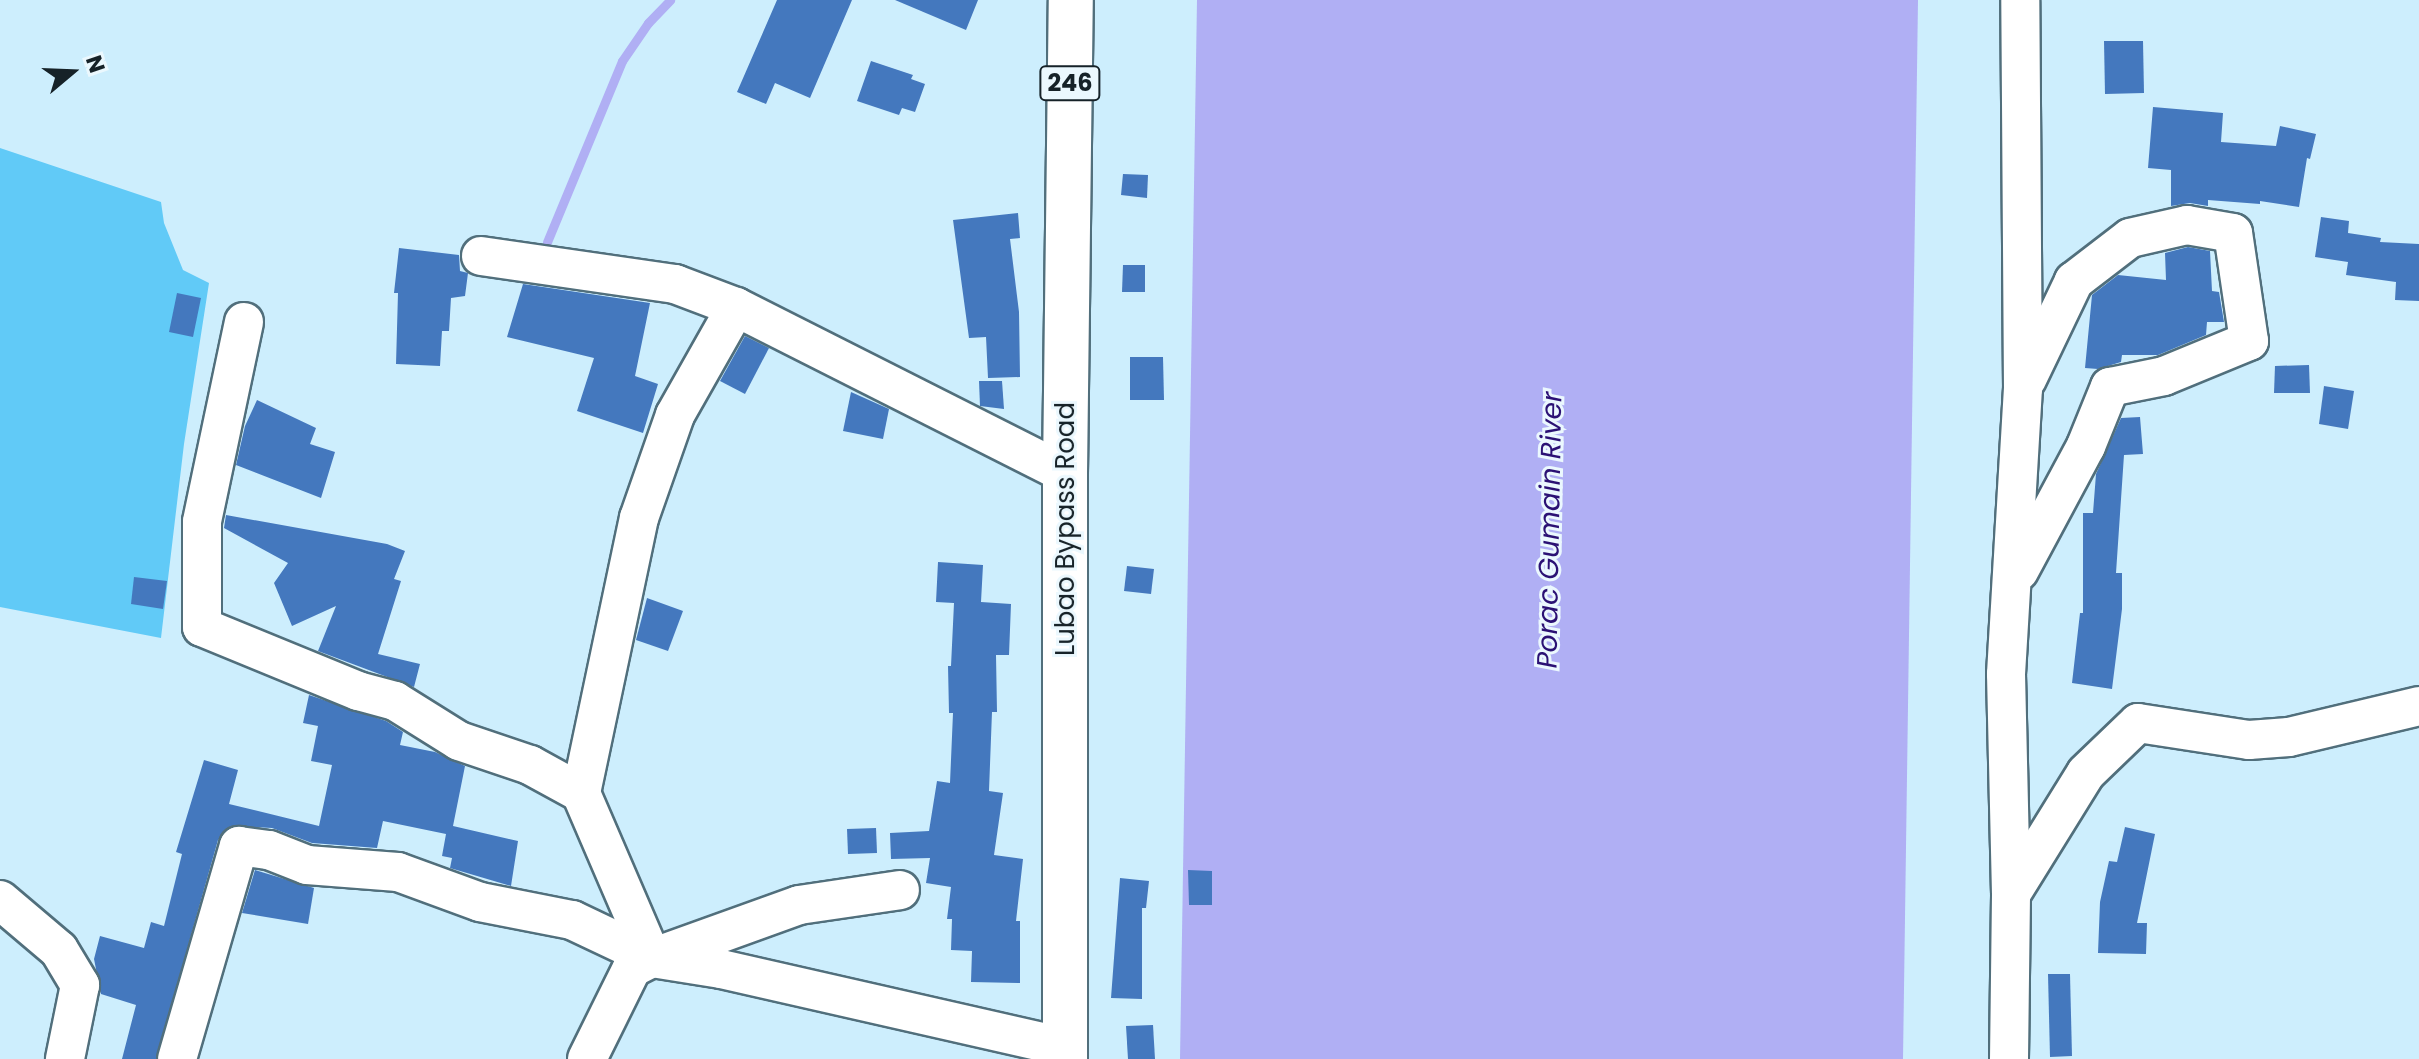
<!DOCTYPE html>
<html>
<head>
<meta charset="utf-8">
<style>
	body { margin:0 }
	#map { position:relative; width:2419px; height:1059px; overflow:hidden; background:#cdeefd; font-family:Poppins,sans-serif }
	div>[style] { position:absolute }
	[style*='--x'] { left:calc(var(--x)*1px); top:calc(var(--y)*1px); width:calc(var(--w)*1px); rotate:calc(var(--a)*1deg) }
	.green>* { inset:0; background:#61caf7 }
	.water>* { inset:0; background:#b0aff4 }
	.stream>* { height:9px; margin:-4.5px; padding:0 4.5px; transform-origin:4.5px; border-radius:4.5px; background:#b0aff4 }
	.building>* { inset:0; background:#4478be }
	.roads { filter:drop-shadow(2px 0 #516f7c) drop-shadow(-2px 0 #516f7c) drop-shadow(0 2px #516f7c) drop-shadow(0 -2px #516f7c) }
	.minor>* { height:38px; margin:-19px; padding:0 19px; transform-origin:19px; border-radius:19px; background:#fff }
	.highway>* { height:44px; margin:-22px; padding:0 22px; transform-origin:22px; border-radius:22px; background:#fff }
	span { translate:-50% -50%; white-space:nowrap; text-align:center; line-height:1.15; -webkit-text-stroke:6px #ebf8fe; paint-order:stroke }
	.shield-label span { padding:2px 6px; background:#ebf8fe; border:2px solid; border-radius:6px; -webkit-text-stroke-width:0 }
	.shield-label { font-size:24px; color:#162228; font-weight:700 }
	.street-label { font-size:26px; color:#162228 }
	.water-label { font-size:28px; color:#2b1174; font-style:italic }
	.north { position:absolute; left:32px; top:32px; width:80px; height:80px; -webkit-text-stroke:6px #ebf8fe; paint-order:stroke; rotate:71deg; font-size:22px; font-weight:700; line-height:32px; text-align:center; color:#162228 }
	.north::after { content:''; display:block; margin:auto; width:28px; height:36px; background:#162228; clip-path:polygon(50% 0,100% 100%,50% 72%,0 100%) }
</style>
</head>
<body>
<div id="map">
	<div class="green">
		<i style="clip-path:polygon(0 148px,161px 202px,164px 223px,183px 270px,209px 283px,184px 444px,161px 638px,0 607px)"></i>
	</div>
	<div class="water">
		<i style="clip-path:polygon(1197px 0,1918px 0,1903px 1059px,1180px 1059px)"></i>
	</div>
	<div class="stream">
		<i style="--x:547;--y:242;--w:196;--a:-67.5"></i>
		<i style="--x:622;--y:61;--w:46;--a:-55.6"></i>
		<i style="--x:648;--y:23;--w:32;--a:-46"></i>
	</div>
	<div class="building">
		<i style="clip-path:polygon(777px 0,852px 0,810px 98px,775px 83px,766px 104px,737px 92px)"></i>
		<i style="clip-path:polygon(895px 0,978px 0,966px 30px)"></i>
		<i style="clip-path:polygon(2104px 41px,2143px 41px,2144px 93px,2105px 94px)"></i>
		<i style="clip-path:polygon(871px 61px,913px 75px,911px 79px,925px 84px,915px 112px,902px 108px,899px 115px,857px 101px)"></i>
		<i style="clip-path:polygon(2153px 107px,2223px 113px,2221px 142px,2276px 146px,2280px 126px,2316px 134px,2310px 159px,2307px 158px,2299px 207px,2260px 201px,2260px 204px,2208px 200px,2208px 206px,2190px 203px,2171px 206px,2171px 170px,2148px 168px)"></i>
		<i style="clip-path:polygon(1123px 174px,1148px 175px,1147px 198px,1121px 195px)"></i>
		<i style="clip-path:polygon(1018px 213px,1020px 238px,1010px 239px,1019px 312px,1020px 377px,988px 378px,986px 337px,969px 338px,953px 220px)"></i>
		<i style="clip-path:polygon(2321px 217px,2349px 221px,2348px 233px,2381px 238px,2380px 242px,2419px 244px,2419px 301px,2395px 300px,2396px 282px,2346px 275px,2348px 262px,2315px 257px)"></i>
		<i style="clip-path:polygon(2188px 247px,2210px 251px,2212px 291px,2219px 292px,2224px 322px,2207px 322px,2206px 335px,2158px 355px,2122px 355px,2121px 362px,2098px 369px,2085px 368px,2092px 295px,2118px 275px,2166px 280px,2165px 253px)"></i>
		<i style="clip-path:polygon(399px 248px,459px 255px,460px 271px,468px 273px,465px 296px,451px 298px,449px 331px,442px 331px,440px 366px,396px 364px,398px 293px,394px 293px)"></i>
		<i style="clip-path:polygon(1123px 265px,1145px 265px,1145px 292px,1122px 292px)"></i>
		<i style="clip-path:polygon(523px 284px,650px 303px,635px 376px,658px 384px,643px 433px,577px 411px,594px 358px,507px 337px)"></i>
		<i style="clip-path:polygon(177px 293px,201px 298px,193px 337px,169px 332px)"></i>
		<i style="clip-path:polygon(745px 336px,769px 348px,745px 394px,720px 381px)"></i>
		<i style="clip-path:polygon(1130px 357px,1163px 357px,1164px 400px,1130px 400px)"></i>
		<i style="clip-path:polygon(2309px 365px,2310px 393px,2274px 393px,2275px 366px)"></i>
		<i style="clip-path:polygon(979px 381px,1002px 381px,1004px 409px,980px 406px)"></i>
		<i style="clip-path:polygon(2324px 386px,2354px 391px,2348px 429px,2319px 424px)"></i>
		<i style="clip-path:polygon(851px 392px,889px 409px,883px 439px,843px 431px)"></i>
		<i style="clip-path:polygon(257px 400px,316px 428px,310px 444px,335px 452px,321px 498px,236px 465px,245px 426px)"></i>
		<i style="clip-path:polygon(2140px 417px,2143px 454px,2124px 455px,2116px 573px,2122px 573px,2122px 609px,2112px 689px,2072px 683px,2080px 613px,2083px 613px,2083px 513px,2093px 513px,2096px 474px,2121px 418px)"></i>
		<i style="clip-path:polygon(226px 515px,387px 544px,405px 551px,394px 579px,401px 581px,378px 654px,420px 664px,414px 687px,318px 651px,336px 606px,292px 626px,274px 583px,288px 563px,224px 528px)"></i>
		<i style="clip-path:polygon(938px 562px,983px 565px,981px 602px,1011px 604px,1009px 655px,996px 655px,997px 712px,992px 712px,989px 791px,1003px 793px,994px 855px,1023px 859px,1016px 921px,1020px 921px,1020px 983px,971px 982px,972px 951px,951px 950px,952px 919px,947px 919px,951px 887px,926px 883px,930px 858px,891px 859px,890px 833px,929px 831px,937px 781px,950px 783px,953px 713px,949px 713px,948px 666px,951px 666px,954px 603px,936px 602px)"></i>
		<i style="clip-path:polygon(1127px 566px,1154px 569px,1151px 594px,1124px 591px)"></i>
		<i style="clip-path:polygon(134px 577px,167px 581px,163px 609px,131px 604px)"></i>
		<i style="clip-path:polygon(647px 598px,683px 611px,668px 651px,636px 640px)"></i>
		<i style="clip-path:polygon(309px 695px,386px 721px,403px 732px,400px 745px,435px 752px,465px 766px,453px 826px,518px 841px,511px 886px,450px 868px,452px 858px,442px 856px,446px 834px,383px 821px,377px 848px,312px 843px,272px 828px,231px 826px,218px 840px,156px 1059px,122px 1059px,136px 1005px,101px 994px,94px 959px,100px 936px,144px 948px,151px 922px,164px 926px,182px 854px,176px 852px,204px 760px,238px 770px,229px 804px,319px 826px,332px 765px,311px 761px,318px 726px,303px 723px)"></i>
		<i style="clip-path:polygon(2125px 827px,2155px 834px,2137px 923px,2147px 923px,2146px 954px,2098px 953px,2100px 902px,2109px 861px,2117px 862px)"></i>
		<i style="clip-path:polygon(876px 828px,877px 853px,848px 854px,847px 829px)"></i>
		<i style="clip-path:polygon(255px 870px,314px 888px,308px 924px,242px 913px)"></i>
		<i style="clip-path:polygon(1188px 870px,1212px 871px,1212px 905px,1189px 905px)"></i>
		<i style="clip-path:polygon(1120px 878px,1149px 881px,1146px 908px,1142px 908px,1142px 999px,1111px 998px)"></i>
		<i style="clip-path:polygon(2048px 974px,2070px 974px,2072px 1056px,2050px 1057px)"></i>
		<i style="clip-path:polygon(1153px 1025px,1155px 1059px,1128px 1059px,1126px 1026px)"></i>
	</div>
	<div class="roads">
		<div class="minor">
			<i style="--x:481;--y:256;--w:196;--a:8.2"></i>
			<i style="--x:675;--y:284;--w:65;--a:20.7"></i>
			<i style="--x:736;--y:307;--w:369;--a:26.8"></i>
			<i style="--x:244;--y:322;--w:204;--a:101.9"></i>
			<i style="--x:202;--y:522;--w:105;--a:90"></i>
			<i style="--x:202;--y:627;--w:169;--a:22.3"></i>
			<i style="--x:358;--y:691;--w:38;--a:15"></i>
			<i style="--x:395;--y:701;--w:75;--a:32"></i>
			<i style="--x:459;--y:741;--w:75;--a:18.7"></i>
			<i style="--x:530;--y:765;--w:58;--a:28.8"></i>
			<i style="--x:2019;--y:571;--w:142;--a:-61.8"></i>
			<i style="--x:2086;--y:446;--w:64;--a:-67.9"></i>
			<i style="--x:2110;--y:387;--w:55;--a:-11.5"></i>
			<i style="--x:2164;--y:376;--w:92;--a:-22.4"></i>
			<i style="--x:2249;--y:341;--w:109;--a:-98.4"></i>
			<i style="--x:2233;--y:233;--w:47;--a:-170.1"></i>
			<i style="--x:2187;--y:225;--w:58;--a:167.2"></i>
			<i style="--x:2130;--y:238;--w:71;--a:142.5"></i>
			<i style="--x:2074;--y:281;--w:109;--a:115.6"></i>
			<i style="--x:2011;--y:894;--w:142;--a:-58.2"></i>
			<i style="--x:2086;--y:773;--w:72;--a:-43.9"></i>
			<i style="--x:2138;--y:723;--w:112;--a:8.7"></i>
			<i style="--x:2249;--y:740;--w:40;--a:-4.3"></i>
			<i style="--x:2289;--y:737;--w:134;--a:-13.4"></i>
			<i style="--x:0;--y:900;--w:77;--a:40.3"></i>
			<i style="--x:59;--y:950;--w:41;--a:59"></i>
			<i style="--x:80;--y:985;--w:76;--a:101.5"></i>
			<i style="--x:652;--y:958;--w:180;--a:-113.3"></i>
			<i style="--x:581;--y:793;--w:281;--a:-78.1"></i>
			<i style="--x:639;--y:518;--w:109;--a:-70.7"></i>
			<i style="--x:675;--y:415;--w:124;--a:-60.5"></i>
			<i style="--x:177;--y:1059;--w:222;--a:-73.8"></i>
			<i style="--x:239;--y:846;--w:30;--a:8"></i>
			<i style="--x:269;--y:850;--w:41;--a:21.5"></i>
			<i style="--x:307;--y:865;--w:91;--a:4.4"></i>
			<i style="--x:398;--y:872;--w:87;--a:20.1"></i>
			<i style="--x:480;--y:902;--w:94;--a:11.1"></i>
			<i style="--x:572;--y:920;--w:89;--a:25.4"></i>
			<i style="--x:652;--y:958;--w:156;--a:-19.8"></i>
			<i style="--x:799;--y:905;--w:102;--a:-8.4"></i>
			<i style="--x:587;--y:1059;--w:102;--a:-63.7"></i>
			<i style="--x:632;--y:968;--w:22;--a:-27"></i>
			<i style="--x:652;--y:958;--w:70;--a:9.1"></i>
			<i style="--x:721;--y:969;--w:353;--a:12.8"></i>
			<i style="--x:2009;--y:1059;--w:165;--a:-89.3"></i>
			<i style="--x:2011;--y:894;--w:220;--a:-91.3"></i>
			<i style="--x:2006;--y:674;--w:286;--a:-86.6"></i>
			<i style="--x:2023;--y:389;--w:389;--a:-90.4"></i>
		</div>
		<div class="highway">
			<i style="--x:1065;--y:1059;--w:586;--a:-90"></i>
			<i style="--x:1065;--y:473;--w:473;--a:-89.3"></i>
		</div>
	</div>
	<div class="shield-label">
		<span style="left:1070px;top:83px">246</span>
	</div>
	<div class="street-label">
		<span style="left:1066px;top:529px;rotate:-90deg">Lubao Bypass Road</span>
	</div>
	<div class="water-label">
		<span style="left:1550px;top:530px;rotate:-89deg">Porac Gumain River</span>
	</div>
	<div class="north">N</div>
</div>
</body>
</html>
